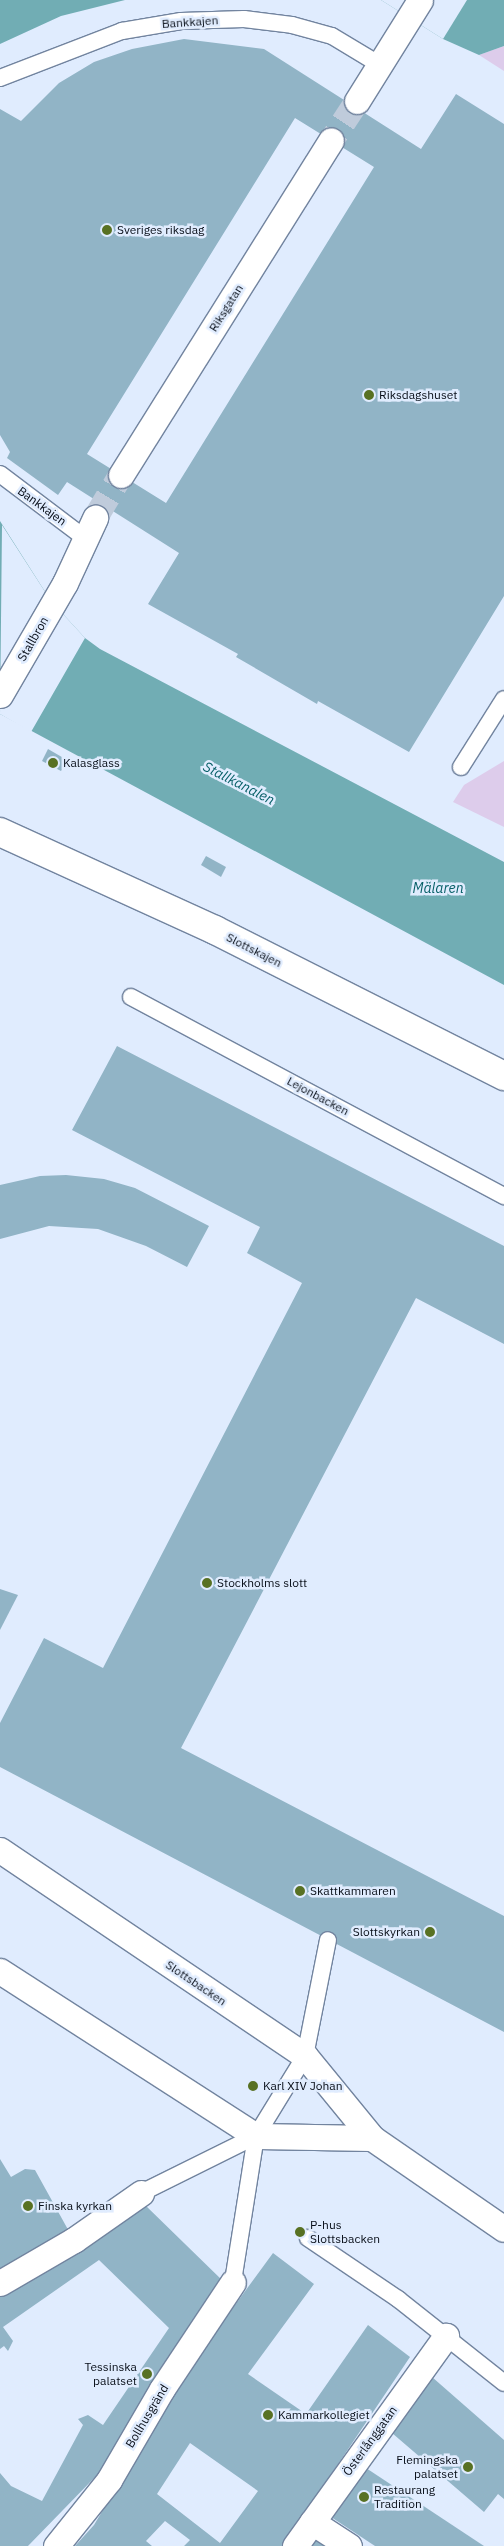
<!DOCTYPE html>
<html>
<head>
<meta charset="utf-8">
<style>
	body { margin:0 }
	#map { position:relative; width:504px; height:2546px; overflow:hidden; background:#e0ecfe; font-family:"IBM Plex Sans",sans-serif }
	div>[style] { position:absolute }
	[style*='--x'] { left:calc(var(--x)*1px); top:calc(var(--y)*1px); width:calc(var(--w)*1px); rotate:calc(var(--a)*1deg) }
	.green>* { inset:0; background:#ddcceb }
	.water>* { inset:0; background:#71adb4 }
	.pier>* { inset:0; background:#e0ecfe }
	.building>* { inset:0; background:#91b4c6 }
	.pedestrian-tunnel>* { height:25px; margin-top:-12.5px; transform-origin:0; background:repeating-linear-gradient(90deg,#bfcbdb 0 25px,transparent 0 37px) }
	.roads { filter:drop-shadow(1px 0 #72849f) drop-shadow(-1px 0 #72849f) drop-shadow(0 1px #72849f) drop-shadow(0 -1px #72849f) }
	.service>* { height:16px; margin:-8px; padding:0 8px; transform-origin:8px; border-radius:8px; background:#fff }
	.pedestrian>* { height:25px; margin:-12.5px; padding:0 12.5px; transform-origin:12.5px; border-radius:12.5px; background:#fff }
	.minor>* { height:28px; margin:-14px; padding:0 14px; transform-origin:14px; border-radius:14px; background:#fff }
	.dots>* { width:14px; height:14px; translate:-50% -50%; box-sizing:border-box; border:2px solid #e0ecfe; border-radius:50% }
	span { translate:-50% -50%; white-space:nowrap; text-align:center; line-height:1.15; -webkit-text-stroke:5px #e0ecfe; paint-order:stroke }
	.street-label { font-size:12px; color:#070d17 }
	.poi-label { font-size:12px; color:#070d17 }
	.left { translate:0 -50%; text-align:left }
	.right { translate:-100% -50%; text-align:right }
	.water-label { font-size:14px; color:#065f67; font-style:italic }
</style>
</head>
<body>
<div id="map">
	<div class="green">
		<i style="clip-path:polygon(504px 46px,504px 71px,479px 55px)"></i>
		<i style="clip-path:polygon(504px 761px,504px 827px,453px 802px,464px 785px)"></i>
	</div>
	<div class="water">
		<i style="clip-path:polygon(0 0,125px 0,61px 16px,0 44px)"></i>
		<i style="clip-path:polygon(381px 0,504px 0,504px 46px,479px 55px,443px 39px)"></i>
		<i style="clip-path:polygon(0 521px,51px 601px,85px 638px,100px 649px,504px 862px,504px 985px,0 714px)"></i>
	</div>
	<div class="pier">
		<i style="clip-path:polygon(381px 0,467px 0,443px 39px)"></i>
		<i style="clip-path:polygon(2px 525px,51px 601px,85px 638px,31px 732px,0 714px)"></i>
	</div>
	<div class="building">
		<i style="clip-path:polygon(evenodd,184px 39px,264px 49px,421px 149px,456px 94px,504px 124px,504px 596px,409px 752px,318px 701px,317px 704px,236px 657px,238px 654px,148px 604px,179px 553px,67px 482px,58px 495px,7px 458px,10px 452px,0 435px,0 109px,21px 121px,59px 83px,94px 62px,132px 49px,184px 39px,295px 118px,374px 167px,166px 503px,87px 454px,295px 118px)"></i>
		<i style="clip-path:polygon(48px 749px,67px 760px,61px 771px,42px 761px)"></i>
		<i style="clip-path:polygon(206px 856px,226px 867px,221px 877px,201px 865px)"></i>
		<i style="clip-path:polygon(117px 1046px,504px 1246px,504px 1344px,416px 1298px,181px 1748px,504px 1916px,504px 2032px,0 1767px,0 1723px,44px 1638px,103px 1668px,302px 1283px,247px 1253px,260px 1227px,72px 1130px)"></i>
		<i style="clip-path:polygon(66px 1175px,104px 1179px,135px 1188px,209px 1226px,187px 1267px,146px 1246px,98px 1229px,49px 1226px,0 1239px,0 1185px,40px 1176px)"></i>
		<i style="clip-path:polygon(0 1589px,18px 1595px,0 1630px)"></i>
		<i style="clip-path:polygon(0 2159px,11px 2177px,25px 2169px,35px 2170px,71px 2235px,0 2275px)"></i>
		<i style="clip-path:polygon(144px 2204px,224px 2282px,98px 2474px,28px 2546px,0 2546px,0 2473px,11px 2486px,42px 2501px,83px 2425px,78px 2419px,88px 2415px,103px 2425px,169px 2328px,99px 2260px,3px 2327px,13px 2341px,8px 2351px,4px 2346px,0 2349px,0 2292px)"></i>
		<i style="clip-path:polygon(evenodd,273px 2253px,314px 2284px,248px 2374px,306px 2414px,368px 2325px,410px 2357px,283px 2546px,184px 2546px,190px 2540px,165px 2521px,146px 2541px,152px 2546px,75px 2546px,94px 2525px,183px 2376px,273px 2253px,190px 2443px,258px 2491px,220px 2543px,157px 2494px,190px 2443px)"></i>
		<i style="clip-path:polygon(432px 2377px,504px 2440px,504px 2499px,498px 2494px,484px 2512px,392px 2433px)"></i>
		<i style="clip-path:polygon(366px 2468px,484px 2546px,375px 2546px,331px 2517px)"></i>
		<i style="clip-path:polygon(319px 2535px,335px 2546px,311px 2546px)"></i>
	</div>
	<div class="pedestrian-tunnel">
		<i style="--x:323;--y:153;--w:62;--a:-56.8"></i>
		<i style="--x:95;--y:518;--w:55;--a:-59.2"></i>
	</div>
	<div class="roads">
		<div class="service">
			<i style="--x:0;--y:78;--w:131;--a:-21.1"></i>
			<i style="--x:122;--y:31;--w:60;--a:-9.6"></i>
			<i style="--x:181;--y:21;--w:63;--a:-1.8"></i>
			<i style="--x:244;--y:19;--w:48;--a:7.1"></i>
			<i style="--x:292;--y:25;--w:41;--a:15.4"></i>
			<i style="--x:332;--y:36;--w:56;--a:31.1"></i>
			<i style="--x:0;--y:474;--w:106;--a:37"></i>
			<i style="--x:461;--y:767;--w:80;--a:-57.7"></i>
			<i style="--x:131;--y:997;--w:423;--a:28.1"></i>
			<i style="--x:256;--y:2136;--w:94;--a:-58.5"></i>
			<i style="--x:305;--y:2056;--w:118;--a:-78.8"></i>
			<i style="--x:141;--y:2193;--w:128;--a:-26.4"></i>
			<i style="--x:256;--y:2136;--w:148;--a:99"></i>
			<i style="--x:308;--y:2238;--w:109;--a:34.1"></i>
			<i style="--x:398;--y:2299;--w:135;--a:38.4"></i>
		</div>
		<div class="pedestrian">
			<i style="--x:357;--y:101;--w:119;--a:-58"></i>
			<i style="--x:121;--y:475;--w:395;--a:-57.9"></i>
			<i style="--x:0;--y:695;--w:129;--a:-59.9"></i>
			<i style="--x:65;--y:583;--w:72;--a:-65.2"></i>
			<i style="--x:0;--y:1850;--w:368;--a:34"></i>
			<i style="--x:305;--y:2056;--w:106;--a:50.7"></i>
			<i style="--x:372;--y:2138;--w:160;--a:34.6"></i>
			<i style="--x:0;--y:1971;--w:305;--a:32.8"></i>
			<i style="--x:256;--y:2136;--w:116;--a:1"></i>
			<i style="--x:0;--y:2283;--w:86;--a:-30.2"></i>
			<i style="--x:74;--y:2240;--w:82;--a:-35"></i>
			<i style="--x:312;--y:2522;--w:44;--a:33"></i>
			<i style="--x:56;--y:2546;--w:85;--a:-51.2"></i>
			<i style="--x:109;--y:2480;--w:105;--a:-59.8"></i>
			<i style="--x:162;--y:2389;--w:128;--a:-56.4"></i>
			<i style="--x:295;--y:2546;--w:259;--a:-54.3"></i>
		</div>
		<div class="minor">
			<i style="--x:0;--y:832;--w:236;--a:24.5"></i>
			<i style="--x:215;--y:930;--w:324;--a:26.8"></i>
		</div>
	</div>
	<div class="dots">
		<i style="left:107px;top:230px;background:#587123"></i>
		<i style="left:369px;top:395px;background:#587123"></i>
		<i style="left:53px;top:763px;background:#587123"></i>
		<i style="left:207px;top:1583px;background:#587123"></i>
		<i style="left:300px;top:1891px;background:#587123"></i>
		<i style="left:430px;top:1932px;background:#587123"></i>
		<i style="left:253px;top:2086px;background:#587123"></i>
		<i style="left:28px;top:2206px;background:#587123"></i>
		<i style="left:300px;top:2232px;background:#587123"></i>
		<i style="left:147px;top:2374px;background:#587123"></i>
		<i style="left:268px;top:2415px;background:#587123"></i>
		<i style="left:468px;top:2467px;background:#587123"></i>
		<i style="left:364px;top:2497px;background:#587123"></i>
	</div>
	<div class="street-label">
		<span style="left:190px;top:22px;rotate:-4deg">Bankkajen</span>
		<span style="left:226px;top:308px;rotate:-58deg">Riksgatan</span>
		<span style="left:42px;top:506px;rotate:36deg">Bankkajen</span>
		<span style="left:33px;top:639px;rotate:-60deg">Stallbron</span>
		<span style="left:254px;top:950px;rotate:27deg">Slottskajen</span>
		<span style="left:318px;top:1096px;rotate:28deg">Lejonbacken</span>
		<span style="left:196px;top:1983px;rotate:34deg">Slottsbacken</span>
		<span style="left:147px;top:2416px;rotate:-59deg">Bollhusgränd</span>
		<span style="left:370px;top:2441px;rotate:-54deg">Österlånggatan</span>
	</div>
	<div class="poi-label">
		<span class="left" style="left:117px;top:230px">Sveriges riksdag</span>
		<span class="left" style="left:379px;top:395px">Riksdagshuset</span>
		<span class="left" style="left:63px;top:763px">Kalasglass</span>
		<span class="left" style="left:217px;top:1583px">Stockholms slott</span>
		<span class="left" style="left:310px;top:1891px">Skattkammaren</span>
		<span class="right" style="left:420px;top:1932px">Slottskyrkan</span>
		<span class="left" style="left:263px;top:2086px">Karl XIV Johan</span>
		<span class="left" style="left:38px;top:2206px">Finska kyrkan</span>
		<span class="left" style="left:310px;top:2232px">P-hus<br>Slottsbacken</span>
		<span class="right" style="left:137px;top:2374px">Tessinska<br>palatset</span>
		<span class="left" style="left:278px;top:2415px">Kammarkollegiet</span>
		<span class="right" style="left:458px;top:2467px">Flemingska<br>palatset</span>
		<span class="left" style="left:374px;top:2497px">Restaurang<br>Tradition</span>
	</div>
	<div class="water-label">
		<span style="left:239px;top:783px;rotate:27deg">Stallkanalen</span>
		<span style="left:438px;top:888px">Mälaren</span>
	</div>
</div>
</body>
</html>
